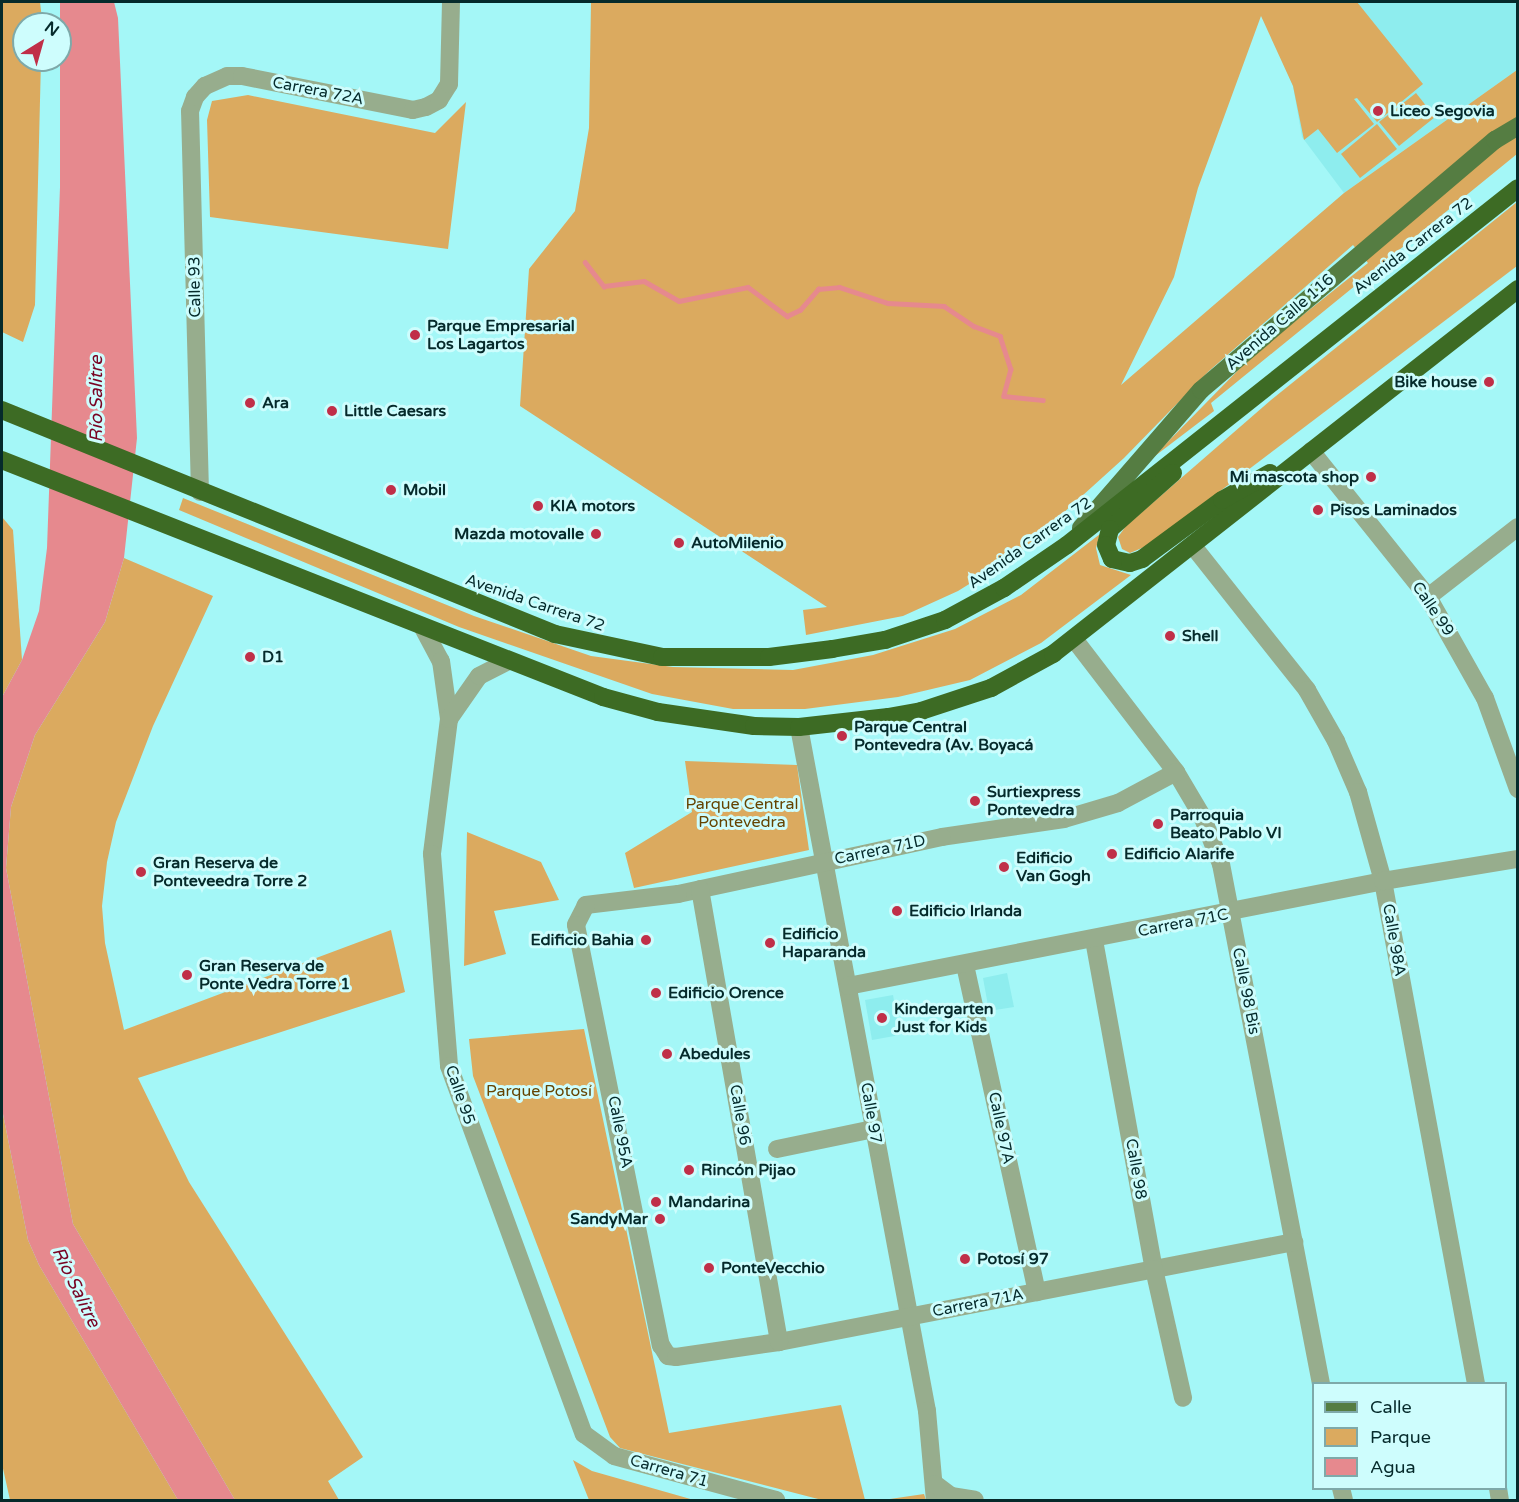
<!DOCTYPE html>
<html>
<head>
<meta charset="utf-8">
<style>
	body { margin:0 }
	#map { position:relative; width:1519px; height:1502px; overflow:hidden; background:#a4f7f7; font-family:"Varela Round",sans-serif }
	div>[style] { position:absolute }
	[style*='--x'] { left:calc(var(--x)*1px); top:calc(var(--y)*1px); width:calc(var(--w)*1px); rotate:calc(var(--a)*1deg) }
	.built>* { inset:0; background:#8eedee }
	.green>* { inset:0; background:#dbaa5f }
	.water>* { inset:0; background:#e6898e }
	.stream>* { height:4.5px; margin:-2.25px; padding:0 2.25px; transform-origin:2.25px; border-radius:2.25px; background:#e6898e }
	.minor>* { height:18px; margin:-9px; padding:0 9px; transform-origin:9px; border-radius:9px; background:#97ad8d }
	.major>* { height:18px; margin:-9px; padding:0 9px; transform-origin:9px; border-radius:9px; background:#557d42 }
	.highway>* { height:18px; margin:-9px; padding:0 9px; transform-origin:9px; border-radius:9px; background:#3d6b24 }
	.dots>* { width:16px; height:16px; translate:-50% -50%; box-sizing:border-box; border:3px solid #cefdfd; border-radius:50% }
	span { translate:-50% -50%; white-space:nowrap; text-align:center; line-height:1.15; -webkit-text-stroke:6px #cefdfd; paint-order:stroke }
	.street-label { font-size:16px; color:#052a2b }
	.poi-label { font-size:16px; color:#052a2b; font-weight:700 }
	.left { translate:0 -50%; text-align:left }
	.right { translate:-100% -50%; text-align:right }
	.park-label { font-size:16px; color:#654300 }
	.water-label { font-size:18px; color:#790423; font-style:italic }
	.frame { position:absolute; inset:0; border:3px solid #052a2b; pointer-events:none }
	.legend { position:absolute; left:1312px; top:1382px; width:195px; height:108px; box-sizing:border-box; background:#cefdfd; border:2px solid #7ea9a9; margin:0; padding:8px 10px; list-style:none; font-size:18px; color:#052a2b }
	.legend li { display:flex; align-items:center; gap:12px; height:30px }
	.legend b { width:30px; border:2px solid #7ea9a9 }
	.north { position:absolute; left:12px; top:12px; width:60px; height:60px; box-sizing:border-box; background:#cefdfd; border:2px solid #7ea9a9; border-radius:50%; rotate:37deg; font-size:16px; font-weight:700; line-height:24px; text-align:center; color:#052a2b }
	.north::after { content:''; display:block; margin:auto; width:21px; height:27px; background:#c02f48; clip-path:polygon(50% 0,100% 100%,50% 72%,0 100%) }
</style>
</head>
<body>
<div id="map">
	<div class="built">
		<i style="clip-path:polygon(1280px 2px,1517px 2px,1517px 70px,1344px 193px,1302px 137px,1293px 86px,1262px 15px)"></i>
		<i style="clip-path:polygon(1007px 973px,1014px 1007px,989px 1011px,983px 978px)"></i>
		<i style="clip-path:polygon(893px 995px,900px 1035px,872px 1040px,865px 1000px)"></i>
	</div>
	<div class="green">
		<i style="clip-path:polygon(2px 2px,40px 2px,42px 19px,42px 24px,24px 24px,24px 60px,41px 60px,35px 305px,23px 342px,2px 332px)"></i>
		<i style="clip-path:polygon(591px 2px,1357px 2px,1423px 84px,1377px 122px,1357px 98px,1354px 99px,1374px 124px,1337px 153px,1318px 129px,1304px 140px,1293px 86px,1261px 16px,1198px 188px,1174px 277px,1121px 385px,1344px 193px,1517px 70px,1517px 154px,1211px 403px,1214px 411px,1151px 459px,1254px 354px,1368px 263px,1353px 245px,1209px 371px,1124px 458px,1019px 553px,958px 591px,903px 616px,806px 635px,803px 610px,827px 607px,520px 406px,529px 269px,575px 211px,589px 128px)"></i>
		<i style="clip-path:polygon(1416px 93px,1435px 117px,1399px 146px,1379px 122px)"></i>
		<i style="clip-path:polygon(248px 95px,435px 133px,466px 102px,448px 249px,210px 217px,207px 120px,212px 101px)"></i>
		<i style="clip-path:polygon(1377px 124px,1397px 149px,1360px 178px,1341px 154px)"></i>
		<i style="clip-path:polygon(1517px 202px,1517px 266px,1149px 545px,1130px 553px,1122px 549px,1118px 537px,1126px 526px,1271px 400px)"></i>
		<i style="clip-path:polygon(183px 498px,474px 616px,591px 656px,673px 667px,793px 670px,873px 655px,955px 629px,1021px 595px,1100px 534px,1096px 548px,1100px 565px,1131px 575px,1041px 643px,970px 680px,898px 697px,805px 709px,733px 709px,652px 694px,459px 627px,179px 510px)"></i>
		<i style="clip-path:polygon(2px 517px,13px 530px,22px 660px,2px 697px)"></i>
		<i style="clip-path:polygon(124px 558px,213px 596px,153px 726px,116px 822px,107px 862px,102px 906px,105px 943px,124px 1030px,391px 930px,405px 992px,138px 1078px,189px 1182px,363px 1457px,328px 1481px,339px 1500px,235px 1500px,73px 1224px,6px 868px,11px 807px,35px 735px,105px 622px)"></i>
		<i style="clip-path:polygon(685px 761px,797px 765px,809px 850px,634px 888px,625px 853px,692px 812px)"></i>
		<i style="clip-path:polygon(467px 832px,541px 862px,559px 900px,494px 911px,506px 954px,464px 966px)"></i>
		<i style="clip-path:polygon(584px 1029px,669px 1433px,841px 1405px,865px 1500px,822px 1500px,620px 1448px,610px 1437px,473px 1076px,469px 1039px)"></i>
		<i style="clip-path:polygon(2px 1109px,28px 1240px,39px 1265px,178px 1500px,10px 1500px,2px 1464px)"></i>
		<i style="clip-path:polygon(573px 1460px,592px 1471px,694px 1500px,589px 1500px)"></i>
		<i style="clip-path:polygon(924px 1494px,926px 1500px,883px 1500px)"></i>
	</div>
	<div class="water">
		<i style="clip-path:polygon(60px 2px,114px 2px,118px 18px,137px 438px,124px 558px,105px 622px,35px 735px,11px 807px,6px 868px,73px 1224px,235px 1500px,178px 1500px,39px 1265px,28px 1240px,2px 1109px,2px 697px,22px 660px,39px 611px,47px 548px,60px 187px)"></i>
	</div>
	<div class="stream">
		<i style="--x:585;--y:262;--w:31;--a:52"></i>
		<i style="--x:604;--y:286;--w:40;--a:-7.1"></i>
		<i style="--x:644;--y:281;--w:40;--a:29.7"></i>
		<i style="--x:679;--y:301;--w:70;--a:-11.5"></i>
		<i style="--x:748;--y:287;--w:49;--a:36.6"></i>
		<i style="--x:787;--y:316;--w:14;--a:-25"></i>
		<i style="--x:800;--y:310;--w:28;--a:-49"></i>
		<i style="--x:818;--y:289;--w:21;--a:-5"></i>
		<i style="--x:839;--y:287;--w:52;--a:18.1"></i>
		<i style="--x:888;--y:303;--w:56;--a:3.1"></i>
		<i style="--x:944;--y:306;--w:36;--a:34"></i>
		<i style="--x:974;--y:326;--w:28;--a:21"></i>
		<i style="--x:1000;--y:336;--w:35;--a:72"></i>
		<i style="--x:1011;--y:369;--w:28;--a:105"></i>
		<i style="--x:1004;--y:396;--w:39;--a:6"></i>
	</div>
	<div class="minor">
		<i style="--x:1311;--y:451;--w:187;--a:51.3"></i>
		<i style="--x:1428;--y:597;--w:116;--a:60.6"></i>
		<i style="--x:1485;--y:698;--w:97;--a:70.1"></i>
		<i style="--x:200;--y:492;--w:381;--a:-91.5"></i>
		<i style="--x:190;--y:111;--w:15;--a:-70"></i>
		<i style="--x:195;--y:97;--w:15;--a:-48"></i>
		<i style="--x:205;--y:86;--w:24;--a:-24"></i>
		<i style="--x:227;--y:76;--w:15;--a:0"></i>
		<i style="--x:242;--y:76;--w:174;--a:11.2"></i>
		<i style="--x:413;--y:110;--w:13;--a:-13"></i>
		<i style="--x:426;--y:107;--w:15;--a:-28"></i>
		<i style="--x:439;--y:100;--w:19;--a:-58"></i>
		<i style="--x:449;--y:84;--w:82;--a:-88.6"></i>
		<i style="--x:1193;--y:546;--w:184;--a:51.6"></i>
		<i style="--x:1307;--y:690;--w:59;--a:60.4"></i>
		<i style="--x:1336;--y:741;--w:56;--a:66.7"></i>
		<i style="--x:1358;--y:792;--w:92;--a:74.3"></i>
		<i style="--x:1383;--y:881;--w:512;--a:79.52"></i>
		<i style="--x:1428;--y:597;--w:114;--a:-37.9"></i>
		<i style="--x:422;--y:626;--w:40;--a:62"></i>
		<i style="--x:441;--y:661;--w:59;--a:82.1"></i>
		<i style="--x:449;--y:719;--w:136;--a:97.2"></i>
		<i style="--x:432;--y:854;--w:213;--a:85.4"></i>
		<i style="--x:449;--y:1066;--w:392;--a:69.9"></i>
		<i style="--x:584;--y:1434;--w:37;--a:36"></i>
		<i style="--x:614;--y:1456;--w:168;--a:15.2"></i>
		<i style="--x:1074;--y:639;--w:168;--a:52.5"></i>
		<i style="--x:1176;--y:772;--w:51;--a:59.4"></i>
		<i style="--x:1202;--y:816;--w:52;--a:68.4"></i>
		<i style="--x:1221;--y:864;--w:530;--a:79.11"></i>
		<i style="--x:449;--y:719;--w:52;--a:-55.1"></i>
		<i style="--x:479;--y:676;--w:33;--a:-27"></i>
		<i style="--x:799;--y:727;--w:696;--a:79.4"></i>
		<i style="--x:927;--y:1411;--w:89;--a:84.9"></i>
		<i style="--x:1176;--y:772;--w:66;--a:151.9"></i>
		<i style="--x:1118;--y:803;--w:56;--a:163.5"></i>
		<i style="--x:1064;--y:819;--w:123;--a:171.6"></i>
		<i style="--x:942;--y:837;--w:270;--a:167.8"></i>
		<i style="--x:678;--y:894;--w:93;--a:173.2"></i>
		<i style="--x:586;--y:905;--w:22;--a:117"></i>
		<i style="--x:576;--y:925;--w:429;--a:78.6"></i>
		<i style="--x:661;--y:1345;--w:13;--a:58"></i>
		<i style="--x:668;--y:1356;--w:8;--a:7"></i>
		<i style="--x:676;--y:1357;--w:104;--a:-8.3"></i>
		<i style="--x:779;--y:1342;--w:525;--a:-10.99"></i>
		<i style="--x:700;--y:889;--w:460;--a:80.1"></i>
		<i style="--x:1094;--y:940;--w:334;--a:79.7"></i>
		<i style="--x:1154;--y:1269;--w:132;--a:77.3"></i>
		<i style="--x:965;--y:965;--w:335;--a:77.6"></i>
		<i style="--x:848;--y:986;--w:545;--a:-11.1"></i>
		<i style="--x:1383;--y:881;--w:137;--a:-9.3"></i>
		<i style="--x:777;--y:1149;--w:99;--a:-11.7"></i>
		<i style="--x:935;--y:1484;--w:20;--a:37"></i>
		<i style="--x:951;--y:1496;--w:24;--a:9"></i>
		<i style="--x:1341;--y:1488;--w:12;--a:76"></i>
		<i style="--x:1498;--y:1488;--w:12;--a:81"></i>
	</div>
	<div class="major">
		<i style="--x:1081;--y:528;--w:183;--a:-49"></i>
		<i style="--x:1201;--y:390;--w:386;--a:-40.4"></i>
		<i style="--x:1495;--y:140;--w:27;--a:-31"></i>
	</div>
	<div class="highway">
		<i style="--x:2;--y:410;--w:597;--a:22.05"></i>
		<i style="--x:555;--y:634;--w:109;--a:12.1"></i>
		<i style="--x:662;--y:657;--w:107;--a:0"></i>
		<i style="--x:769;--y:657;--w:64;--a:-7.2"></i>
		<i style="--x:832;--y:649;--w:54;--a:-9.6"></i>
		<i style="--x:885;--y:640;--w:63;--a:-18.4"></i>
		<i style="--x:945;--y:620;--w:67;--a:-28.5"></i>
		<i style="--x:1004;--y:588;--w:76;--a:-34.3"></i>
		<i style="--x:1067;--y:545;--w:575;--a:-38.36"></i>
		<i style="--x:2;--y:460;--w:646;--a:21.52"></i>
		<i style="--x:603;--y:697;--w:57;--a:15.3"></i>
		<i style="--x:658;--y:712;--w:97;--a:8.3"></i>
		<i style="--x:754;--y:726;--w:45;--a:1.3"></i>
		<i style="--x:799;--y:727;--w:90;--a:-6.4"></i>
		<i style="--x:888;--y:717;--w:34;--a:-10"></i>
		<i style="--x:921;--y:711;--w:74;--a:-18.2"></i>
		<i style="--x:991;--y:688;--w:71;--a:-28.7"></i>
		<i style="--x:1053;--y:654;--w:591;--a:-38.13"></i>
		<i style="--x:1173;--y:473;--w:84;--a:138.4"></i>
		<i style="--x:1110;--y:529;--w:16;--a:104"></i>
		<i style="--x:1106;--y:545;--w:15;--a:67"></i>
		<i style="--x:1112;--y:559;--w:18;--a:13"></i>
		<i style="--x:1130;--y:563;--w:13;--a:-18"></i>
		<i style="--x:1142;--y:559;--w:99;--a:-36.4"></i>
		<i style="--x:1222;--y:500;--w:55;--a:-29.4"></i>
	</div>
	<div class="dots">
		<i style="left:1378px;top:111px;background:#c02f48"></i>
		<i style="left:415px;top:335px;background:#c02f48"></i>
		<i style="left:1489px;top:382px;background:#c02f48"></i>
		<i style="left:250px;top:403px;background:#c02f48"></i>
		<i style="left:332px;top:411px;background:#c02f48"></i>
		<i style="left:1371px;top:477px;background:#c02f48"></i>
		<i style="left:391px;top:490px;background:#c02f48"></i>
		<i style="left:538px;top:506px;background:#c02f48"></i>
		<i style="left:1318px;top:510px;background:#c02f48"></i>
		<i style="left:596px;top:534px;background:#c02f48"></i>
		<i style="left:679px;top:543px;background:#c02f48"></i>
		<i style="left:1170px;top:636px;background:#c02f48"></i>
		<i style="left:250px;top:657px;background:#c02f48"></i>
		<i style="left:842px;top:736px;background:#c02f48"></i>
		<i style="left:975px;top:801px;background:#c02f48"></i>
		<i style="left:1158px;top:824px;background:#c02f48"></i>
		<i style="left:1112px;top:854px;background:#c02f48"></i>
		<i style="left:1004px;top:867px;background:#c02f48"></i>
		<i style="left:141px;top:872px;background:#c02f48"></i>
		<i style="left:897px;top:911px;background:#c02f48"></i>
		<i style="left:646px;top:940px;background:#c02f48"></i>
		<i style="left:770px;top:943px;background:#c02f48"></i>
		<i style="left:187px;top:975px;background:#c02f48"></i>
		<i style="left:656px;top:993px;background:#c02f48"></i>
		<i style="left:882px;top:1018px;background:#c02f48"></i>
		<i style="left:667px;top:1054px;background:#c02f48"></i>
		<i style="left:689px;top:1170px;background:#c02f48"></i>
		<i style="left:656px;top:1202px;background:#c02f48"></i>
		<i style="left:660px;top:1219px;background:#c02f48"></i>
		<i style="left:965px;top:1259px;background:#c02f48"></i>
		<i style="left:709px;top:1268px;background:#c02f48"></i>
	</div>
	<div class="street-label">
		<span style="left:318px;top:91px;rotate:11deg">Carrera 72A</span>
		<span style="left:1413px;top:246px;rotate:-38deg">Avenida Carrera 72</span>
		<span style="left:195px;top:287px;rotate:-91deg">Calle 93</span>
		<span style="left:1280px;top:322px;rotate:-41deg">Avenida Calle 116</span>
		<span style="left:1030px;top:543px;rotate:-35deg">Avenida Carrera 72</span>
		<span style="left:535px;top:603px;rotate:19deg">Avenida Carrera 72</span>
		<span style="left:1433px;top:609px;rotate:56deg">Calle 99</span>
		<span style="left:880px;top:850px;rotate:-12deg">Carrera 71D</span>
		<span style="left:1183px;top:923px;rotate:-11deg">Carrera 71C</span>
		<span style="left:1394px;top:940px;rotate:80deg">Calle 98A</span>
		<span style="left:1246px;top:991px;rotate:79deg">Calle 98 Bis</span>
		<span style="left:460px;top:1095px;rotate:71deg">Calle 95</span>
		<span style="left:871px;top:1113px;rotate:80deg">Calle 97</span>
		<span style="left:740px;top:1115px;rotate:80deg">Calle 96</span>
		<span style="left:1001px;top:1128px;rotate:78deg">Calle 97A</span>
		<span style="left:620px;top:1132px;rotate:79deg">Calle 95A</span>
		<span style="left:1136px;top:1169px;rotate:80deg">Calle 98</span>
		<span style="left:978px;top:1303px;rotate:-11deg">Carrera 71A</span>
		<span style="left:669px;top:1471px;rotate:16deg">Carrera 71</span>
	</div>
	<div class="poi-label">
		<span class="left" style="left:1390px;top:111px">Liceo Segovia</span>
		<span class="left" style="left:427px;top:335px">Parque Empresarial<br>Los Lagartos</span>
		<span class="right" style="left:1477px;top:382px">Bike house</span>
		<span class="left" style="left:262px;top:403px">Ara</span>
		<span class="left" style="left:344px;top:411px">Little Caesars</span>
		<span class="right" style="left:1359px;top:477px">Mi mascota shop</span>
		<span class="left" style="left:403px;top:490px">Mobil</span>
		<span class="left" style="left:550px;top:506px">KIA motors</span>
		<span class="left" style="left:1330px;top:510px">Pisos Laminados</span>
		<span class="right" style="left:584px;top:534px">Mazda motovalle</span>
		<span class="left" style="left:691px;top:543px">AutoMilenio</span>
		<span class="left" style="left:1182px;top:636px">Shell</span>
		<span class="left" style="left:262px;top:657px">D1</span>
		<span class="left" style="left:854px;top:736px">Parque Central<br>Pontevedra (Av. Boyacá</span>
		<span class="left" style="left:987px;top:801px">Surtiexpress<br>Pontevedra</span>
		<span class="left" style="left:1170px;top:824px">Parroquia<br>Beato Pablo VI</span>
		<span class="left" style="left:1124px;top:854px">Edificio Alarife</span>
		<span class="left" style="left:1016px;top:867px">Edificio<br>Van Gogh</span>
		<span class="left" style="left:153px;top:872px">Gran Reserva de<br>Ponteveedra Torre 2</span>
		<span class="left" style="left:909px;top:911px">Edificio Irlanda</span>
		<span class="left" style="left:782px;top:943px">Edificio<br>Haparanda</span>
		<span class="right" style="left:634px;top:940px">Edificio Bahia</span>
		<span class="left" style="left:199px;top:975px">Gran Reserva de<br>Ponte Vedra Torre 1</span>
		<span class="left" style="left:668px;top:993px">Edificio Orence</span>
		<span class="left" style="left:894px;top:1018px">Kindergarten<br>Just for Kids</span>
		<span class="left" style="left:679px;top:1054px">Abedules</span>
		<span class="left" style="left:701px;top:1170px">Rincón Pijao</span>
		<span class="left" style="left:668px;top:1202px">Mandarina</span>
		<span class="right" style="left:648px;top:1219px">SandyMar</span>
		<span class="left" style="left:977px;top:1259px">Potosí 97</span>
		<span class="left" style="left:721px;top:1268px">PonteVecchio</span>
	</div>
	<div class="park-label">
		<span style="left:742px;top:813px">Parque Central<br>Pontevedra</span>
		<span style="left:539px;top:1091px">Parque Potosí</span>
	</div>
	<div class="water-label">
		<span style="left:96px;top:399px;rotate:-90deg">Río Salitre</span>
		<span style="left:76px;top:1287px;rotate:64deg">Río Salitre</span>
	</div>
	<div class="frame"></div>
	<ul class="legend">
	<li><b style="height:8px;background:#557d42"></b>Calle</li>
	<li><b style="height:16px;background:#dbaa5f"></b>Parque</li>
	<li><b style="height:16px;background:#e6898e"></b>Agua</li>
	</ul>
	<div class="north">N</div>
</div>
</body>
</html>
